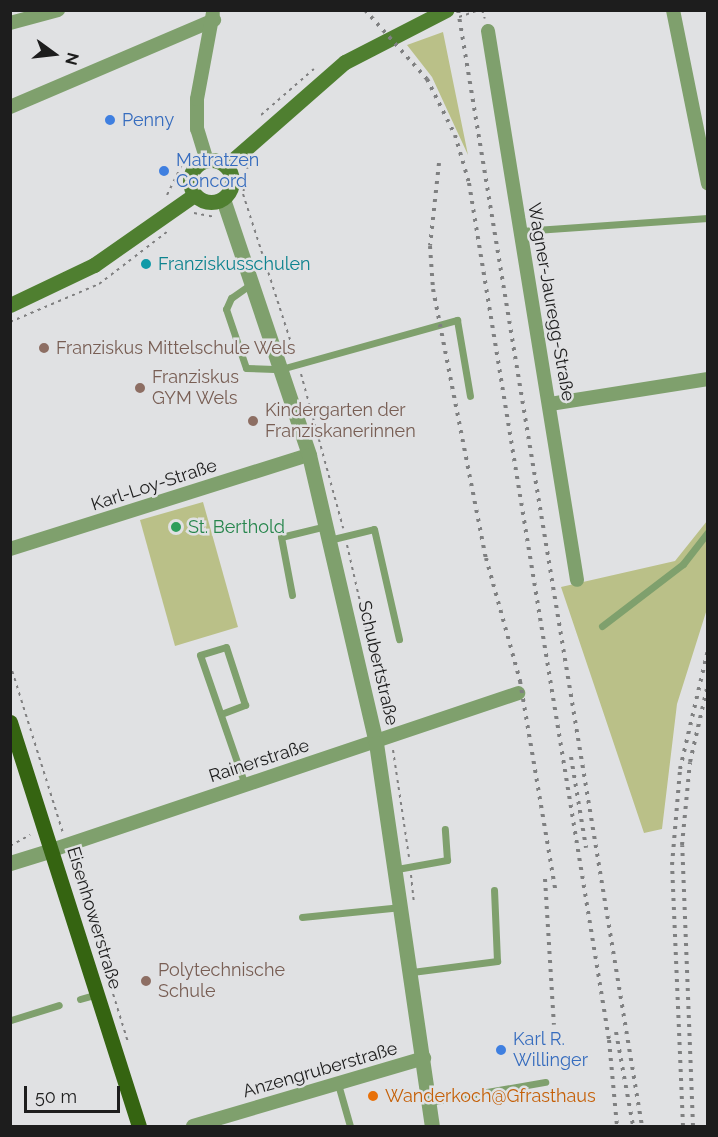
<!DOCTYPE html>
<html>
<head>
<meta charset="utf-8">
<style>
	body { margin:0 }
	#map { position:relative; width:718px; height:1137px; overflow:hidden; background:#e0e1e3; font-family:Raleway,sans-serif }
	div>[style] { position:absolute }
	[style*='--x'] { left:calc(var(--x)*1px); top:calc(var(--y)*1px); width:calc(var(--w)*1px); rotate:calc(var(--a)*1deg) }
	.green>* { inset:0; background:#bac088 }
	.path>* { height:2px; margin-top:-1px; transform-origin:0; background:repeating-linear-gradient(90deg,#808081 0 3px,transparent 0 7.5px) }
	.service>* { height:7px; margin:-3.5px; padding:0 3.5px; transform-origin:3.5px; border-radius:3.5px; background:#7fa06d }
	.minor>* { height:14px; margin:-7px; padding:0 7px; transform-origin:7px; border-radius:7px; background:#7fa06d }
	.tertiary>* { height:15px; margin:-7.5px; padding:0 7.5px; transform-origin:7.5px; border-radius:7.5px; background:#7fa06d }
	.secondary>* { height:15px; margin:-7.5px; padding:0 7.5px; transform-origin:7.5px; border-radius:7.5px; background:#4f7f30 }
	.secondary>.ring { margin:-7.5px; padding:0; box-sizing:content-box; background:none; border:15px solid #4f7f30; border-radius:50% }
	.primary>* { height:15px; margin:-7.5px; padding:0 7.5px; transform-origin:7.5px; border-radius:7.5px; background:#356411 }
	.rail>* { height:4px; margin-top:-2px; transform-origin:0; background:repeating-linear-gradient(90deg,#7f8081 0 3px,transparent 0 9px) }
	.dots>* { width:16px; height:16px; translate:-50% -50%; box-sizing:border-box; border:3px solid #e0e1e3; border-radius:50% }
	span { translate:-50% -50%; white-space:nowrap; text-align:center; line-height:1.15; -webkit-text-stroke:5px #e0e1e3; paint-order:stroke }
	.shop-label { font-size:18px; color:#366cbe }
	.left { translate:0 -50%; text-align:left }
	.culture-label { font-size:18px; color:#0d838f }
	.street-label { font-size:18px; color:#1d1d1d }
	.education-label { font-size:18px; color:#785e54 }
	.leisure-label { font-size:18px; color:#27864d }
	.food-label { font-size:18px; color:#c56008 }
	.frame { position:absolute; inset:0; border:12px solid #1d1d1d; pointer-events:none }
	.north { position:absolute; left:24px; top:24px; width:60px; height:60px; -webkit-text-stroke:4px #e0e1e3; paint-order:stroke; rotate:105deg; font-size:16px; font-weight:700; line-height:24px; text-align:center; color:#1d1d1d }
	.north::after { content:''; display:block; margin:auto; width:21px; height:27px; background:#1d1d1d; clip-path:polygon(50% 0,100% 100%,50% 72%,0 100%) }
	.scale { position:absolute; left:24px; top:1086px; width:96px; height:27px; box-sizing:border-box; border:3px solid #1d1d1d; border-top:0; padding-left:8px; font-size:18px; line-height:21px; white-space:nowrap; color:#1d1d1d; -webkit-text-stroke:4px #e0e1e3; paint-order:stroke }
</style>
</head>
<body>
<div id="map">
	<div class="green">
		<i style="clip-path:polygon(443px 32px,468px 155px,432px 77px,407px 45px)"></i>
		<i style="clip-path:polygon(203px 502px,238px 627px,175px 646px,140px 520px)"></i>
		<i style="clip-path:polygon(707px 521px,707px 609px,677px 704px,662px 829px,644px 833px,561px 587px,675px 561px)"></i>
	</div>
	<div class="path">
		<i style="--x:482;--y:10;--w:9;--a:72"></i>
		<i style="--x:459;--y:17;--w:21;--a:-19"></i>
		<i style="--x:261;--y:115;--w:70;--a:-41"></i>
		<i style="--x:248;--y:166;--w:28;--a:100"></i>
		<i style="--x:243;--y:194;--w:169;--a:72.1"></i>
		<i style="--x:167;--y:195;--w:50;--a:-63.9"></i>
		<i style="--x:194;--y:213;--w:20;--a:11"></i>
		<i style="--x:10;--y:322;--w:97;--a:-23.1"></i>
		<i style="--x:99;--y:284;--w:87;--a:-37.5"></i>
		<i style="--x:301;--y:374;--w:160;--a:74.7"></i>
		<i style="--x:347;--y:545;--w:184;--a:77.1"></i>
		<i style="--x:10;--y:664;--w:177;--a:72.6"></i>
		<i style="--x:393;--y:750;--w:108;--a:81.5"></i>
		<i style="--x:10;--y:846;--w:23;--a:-29"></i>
		<i style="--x:71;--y:858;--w:193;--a:72.8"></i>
		<i style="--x:411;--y:875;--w:27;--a:84"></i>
	</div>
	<div class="service">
		<i style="--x:521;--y:231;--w:187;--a:-4"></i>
		<i style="--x:251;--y:284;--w:24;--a:145"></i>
		<i style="--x:231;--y:298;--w:12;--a:114"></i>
		<i style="--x:226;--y:309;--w:62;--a:71.3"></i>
		<i style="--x:246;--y:368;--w:35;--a:2"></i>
		<i style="--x:281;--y:369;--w:183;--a:-15.6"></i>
		<i style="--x:457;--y:320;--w:77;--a:80.3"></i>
		<i style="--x:329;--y:540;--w:46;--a:-13.7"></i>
		<i style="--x:374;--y:529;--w:113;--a:77.2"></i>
		<i style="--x:292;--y:595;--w:59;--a:-100.7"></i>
		<i style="--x:281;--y:537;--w:46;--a:-13.7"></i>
		<i style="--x:602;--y:626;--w:102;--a:-37.4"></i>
		<i style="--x:683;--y:564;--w:41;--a:-52"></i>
		<i style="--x:221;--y:714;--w:26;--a:-21"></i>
		<i style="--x:245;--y:705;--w:61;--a:-108.1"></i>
		<i style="--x:226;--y:647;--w:27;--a:163"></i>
		<i style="--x:200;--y:655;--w:138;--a:70.9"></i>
		<i style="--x:397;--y:869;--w:51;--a:-10.2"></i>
		<i style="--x:447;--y:860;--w:31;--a:-94"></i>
		<i style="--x:302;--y:917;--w:100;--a:-5.8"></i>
		<i style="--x:412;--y:972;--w:86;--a:-7.4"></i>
		<i style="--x:497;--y:961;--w:71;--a:-92.4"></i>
		<i style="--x:80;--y:999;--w:18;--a:-16"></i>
		<i style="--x:11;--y:1020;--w:50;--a:-17.4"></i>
		<i style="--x:338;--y:1084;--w:44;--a:74.1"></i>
		<i style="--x:429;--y:1102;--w:118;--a:-9.8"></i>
	</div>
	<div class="minor">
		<i style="--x:673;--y:10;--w:177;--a:78.6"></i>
		<i style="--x:10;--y:23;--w:50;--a:-15.2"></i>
		<i style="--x:488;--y:31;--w:556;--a:80.79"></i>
		<i style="--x:10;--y:107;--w:222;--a:-23.1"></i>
		<i style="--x:207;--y:161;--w:34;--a:-107"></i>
		<i style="--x:197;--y:129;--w:30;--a:-90"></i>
		<i style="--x:197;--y:99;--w:87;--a:-79.5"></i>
		<i style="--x:550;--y:404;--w:160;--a:-9"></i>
		<i style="--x:10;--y:549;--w:313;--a:-17.5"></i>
		<i style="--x:52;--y:850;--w:492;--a:-18.6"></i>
		<i style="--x:193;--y:1126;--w:241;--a:-16.4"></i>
	</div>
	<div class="tertiary">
		<i style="--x:223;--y:199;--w:270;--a:71.4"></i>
		<i style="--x:309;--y:455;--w:296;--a:76.9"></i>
		<i style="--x:376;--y:743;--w:387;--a:81.7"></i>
		<i style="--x:10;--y:863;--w:44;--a:-17.2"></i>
	</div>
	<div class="secondary">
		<i class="ring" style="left:190px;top:160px;width:27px;height:27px"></i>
		<i style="--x:226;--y:166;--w:158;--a:-41.2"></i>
		<i style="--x:345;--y:62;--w:114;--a:-27.2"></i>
		<i style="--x:10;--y:305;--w:93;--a:-25.5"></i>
		<i style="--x:94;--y:265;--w:122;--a:-35"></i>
	</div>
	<div class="primary">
		<i style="--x:10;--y:722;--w:424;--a:72.3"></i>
	</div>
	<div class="rail">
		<i style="--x:365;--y:10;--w:93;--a:48.1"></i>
		<i style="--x:427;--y:79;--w:63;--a:63.4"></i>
		<i style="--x:455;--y:135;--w:50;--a:73.7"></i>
		<i style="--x:469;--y:183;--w:868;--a:80.72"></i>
		<i style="--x:609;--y:1040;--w:86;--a:84.7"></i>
		<i style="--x:458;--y:10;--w:1131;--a:80.64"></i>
		<i style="--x:439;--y:163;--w:83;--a:96.2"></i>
		<i style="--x:430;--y:246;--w:43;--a:86"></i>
		<i style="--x:433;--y:289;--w:274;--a:78.9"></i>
		<i style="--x:486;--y:558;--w:128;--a:74.5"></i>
		<i style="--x:520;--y:681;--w:215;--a:80.4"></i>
		<i style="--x:571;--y:757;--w:92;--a:80.6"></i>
		<i style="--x:545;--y:879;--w:146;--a:86.5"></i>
		<i style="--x:616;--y:1032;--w:96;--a:79.7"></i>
		<i style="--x:683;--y:1126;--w:261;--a:-92.4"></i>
		<i style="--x:672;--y:865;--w:96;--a:-85.2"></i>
		<i style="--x:680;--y:769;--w:122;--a:-76.8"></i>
		<i style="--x:693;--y:1126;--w:281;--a:-92.2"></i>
		<i style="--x:682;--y:845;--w:83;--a:-84.5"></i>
		<i style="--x:690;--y:762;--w:80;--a:-77"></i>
	</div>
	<div class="dots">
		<i style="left:110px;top:120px;background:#3f7fe0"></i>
		<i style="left:164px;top:171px;background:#3f7fe0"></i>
		<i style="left:146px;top:264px;background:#0f9aa8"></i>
		<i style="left:44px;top:348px;background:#8d6e63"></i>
		<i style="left:140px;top:388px;background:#8d6e63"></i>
		<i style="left:253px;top:421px;background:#8d6e63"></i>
		<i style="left:176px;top:527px;background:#2e9e5b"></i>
		<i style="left:146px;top:981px;background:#8d6e63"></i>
		<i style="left:501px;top:1050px;background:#3f7fe0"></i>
		<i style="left:373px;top:1096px;background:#e8710a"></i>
	</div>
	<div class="shop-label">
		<span class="left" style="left:122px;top:120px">Penny</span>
		<span class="left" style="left:176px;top:171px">Matratzen<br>Concord</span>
		<span class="left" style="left:513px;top:1050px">Karl R.<br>Willinger</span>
	</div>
	<div class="culture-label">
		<span class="left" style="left:158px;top:264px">Franziskusschulen</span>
	</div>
	<div class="street-label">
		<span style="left:551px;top:302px;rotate:80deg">Wagner-Jauregg-Straße</span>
		<span style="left:154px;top:485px;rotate:-18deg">Karl-Loy-Straße</span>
		<span style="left:378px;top:663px;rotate:77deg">Schubertstraße</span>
		<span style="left:259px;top:761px;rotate:-18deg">Rainerstraße</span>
		<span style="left:94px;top:918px;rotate:73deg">Eisenhowerstraße</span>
		<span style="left:320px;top:1070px;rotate:-16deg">Anzengruberstraße</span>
	</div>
	<div class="education-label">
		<span class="left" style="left:56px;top:348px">Franziskus Mittelschule Wels</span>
		<span class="left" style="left:152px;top:388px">Franziskus<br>GYM Wels</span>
		<span class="left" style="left:265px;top:421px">Kindergarten der<br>Franziskanerinnen</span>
		<span class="left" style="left:158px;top:981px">Polytechnische<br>Schule</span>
	</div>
	<div class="leisure-label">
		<span class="left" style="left:188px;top:527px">St. Berthold</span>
	</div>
	<div class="food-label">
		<span class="left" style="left:385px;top:1096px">Wanderkoch@Gfrasthaus</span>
	</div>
	<div class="frame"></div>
	<div class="north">N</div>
	<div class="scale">50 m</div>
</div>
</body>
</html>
